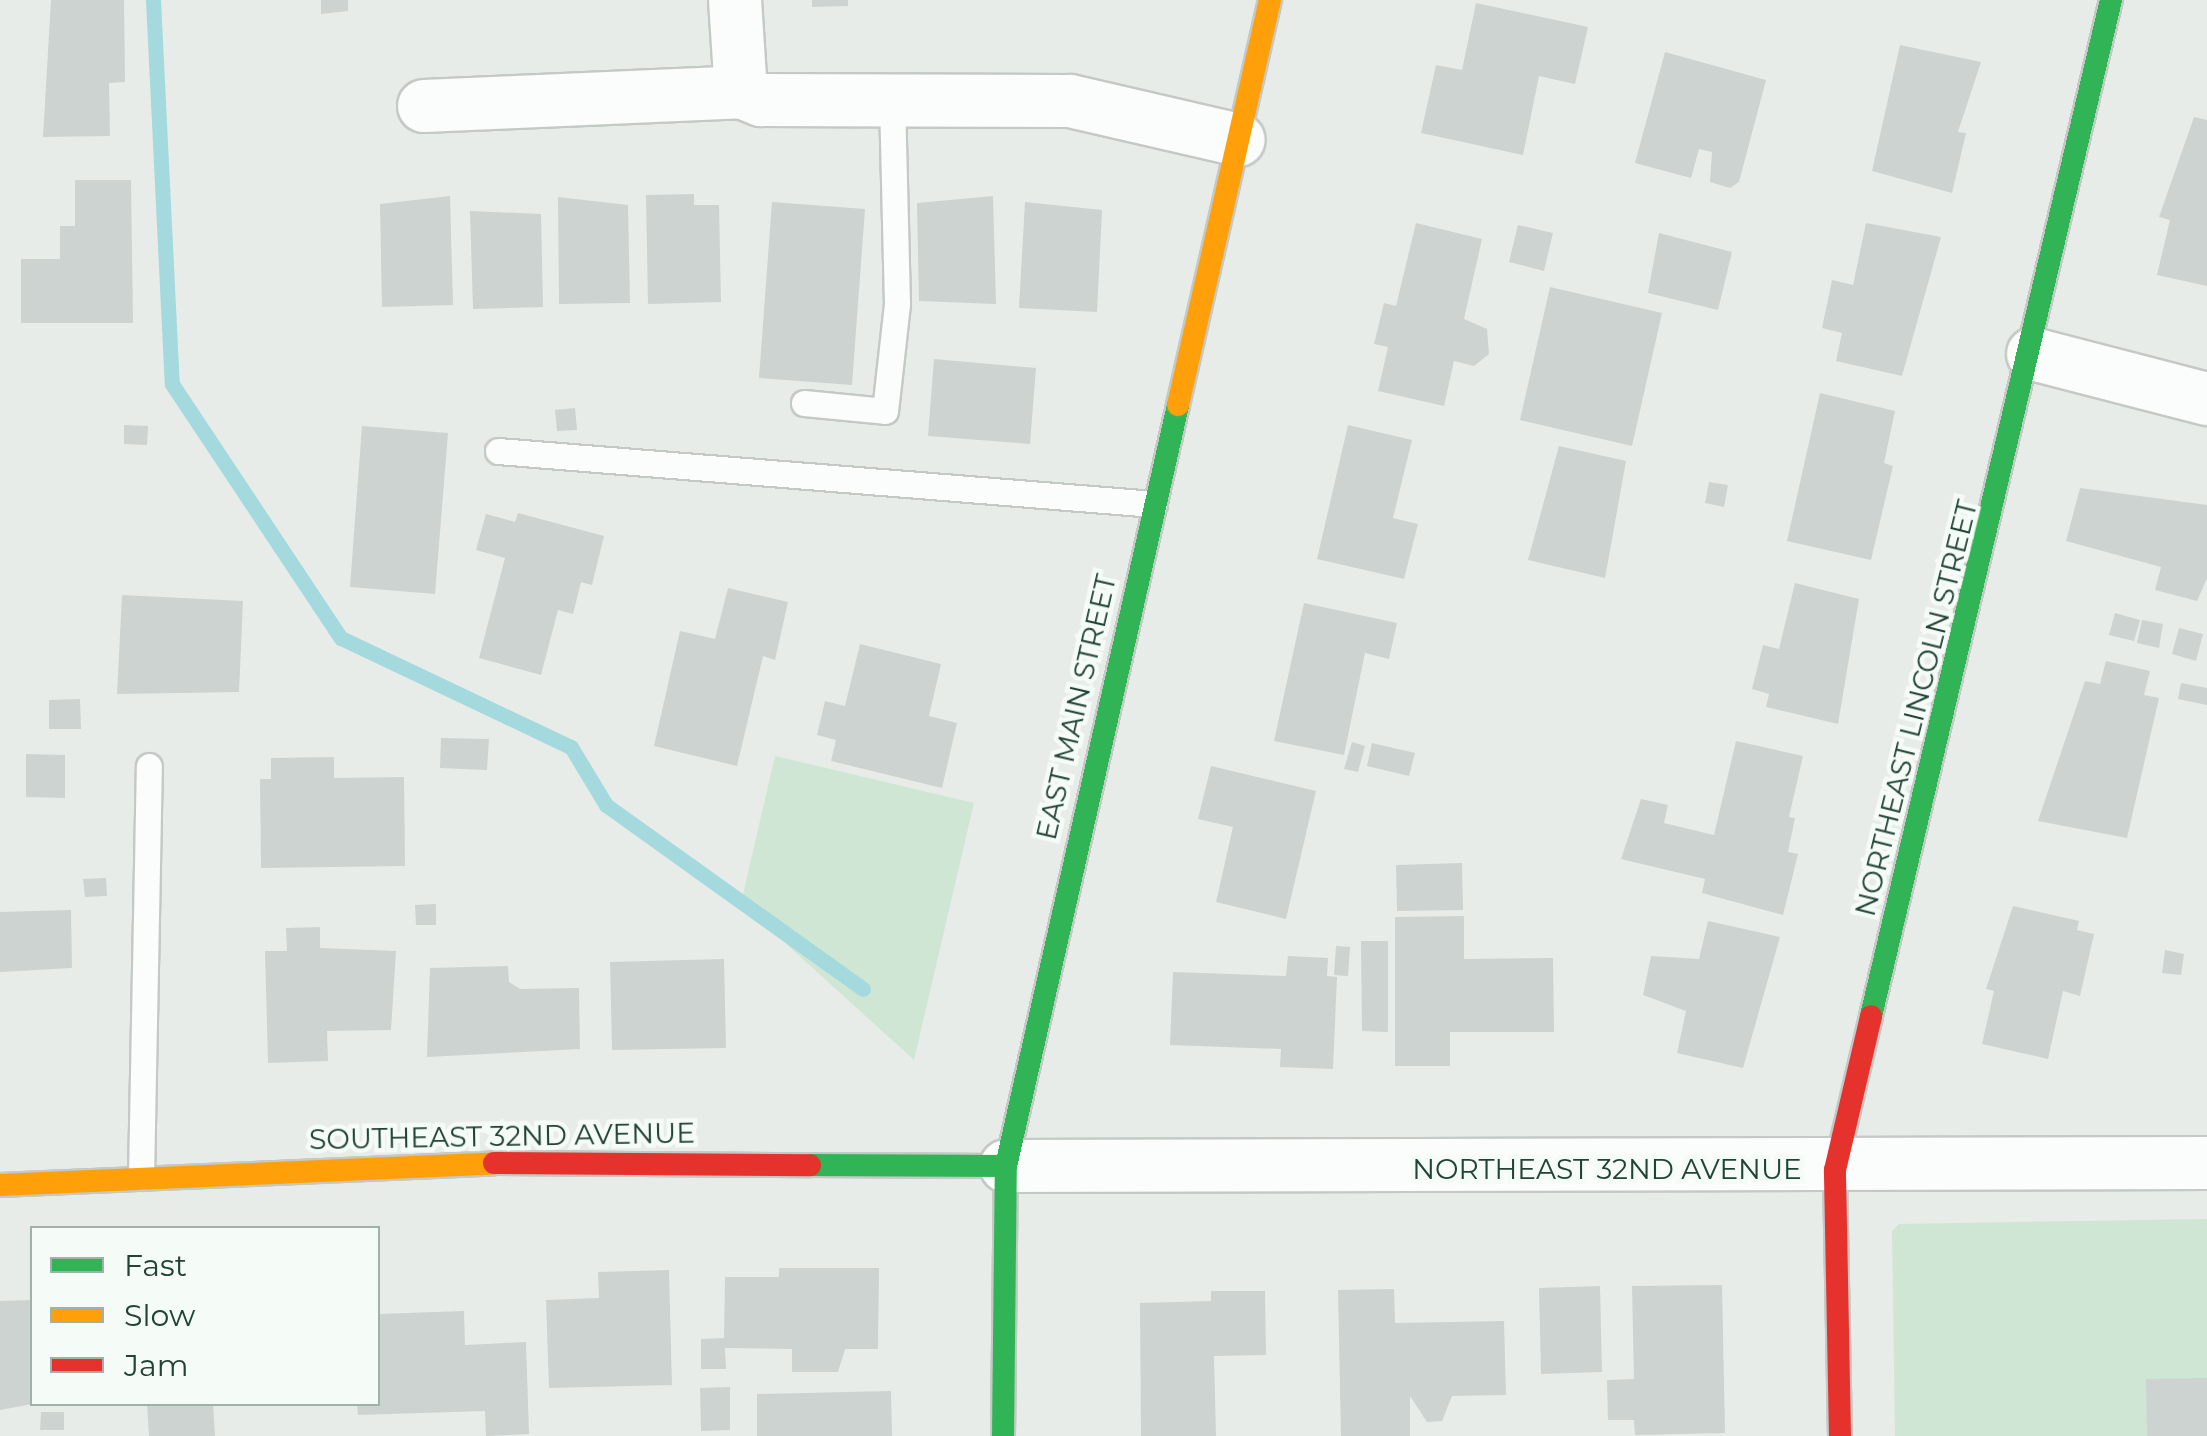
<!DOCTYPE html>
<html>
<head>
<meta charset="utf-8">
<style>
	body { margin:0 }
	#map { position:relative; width:2207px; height:1436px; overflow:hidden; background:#e7ece9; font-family:Montserrat,sans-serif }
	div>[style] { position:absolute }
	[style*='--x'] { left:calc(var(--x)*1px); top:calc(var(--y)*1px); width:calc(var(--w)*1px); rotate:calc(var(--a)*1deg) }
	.green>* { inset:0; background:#cfe6d4 }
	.stream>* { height:15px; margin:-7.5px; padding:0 7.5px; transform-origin:7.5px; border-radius:7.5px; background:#a4d9dd }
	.building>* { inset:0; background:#cdd3d1 }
	.roads { filter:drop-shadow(2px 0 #c4c9c6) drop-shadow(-2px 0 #c4c9c6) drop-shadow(0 2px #c4c9c6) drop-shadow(0 -2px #c4c9c6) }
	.lane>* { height:25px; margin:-12.5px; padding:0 12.5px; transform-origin:12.5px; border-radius:12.5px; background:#fbfcfc }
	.street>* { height:52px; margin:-26px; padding:0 26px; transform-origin:26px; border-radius:26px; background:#fbfcfc }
	.fast>* { height:22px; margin:-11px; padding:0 11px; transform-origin:11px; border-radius:11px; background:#30b455 }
	.slow>* { height:22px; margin:-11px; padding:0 11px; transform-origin:11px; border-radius:11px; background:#ff9f0a }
	.jam>* { height:22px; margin:-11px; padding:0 11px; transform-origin:11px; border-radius:11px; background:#e5322d }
	span { translate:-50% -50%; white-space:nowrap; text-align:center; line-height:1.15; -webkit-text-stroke:9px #f5fbf7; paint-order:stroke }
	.street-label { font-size:28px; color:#214237 }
	.legend { position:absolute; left:30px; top:1226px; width:350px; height:180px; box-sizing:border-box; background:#f5fbf7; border:2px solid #a0b1aa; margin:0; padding:12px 18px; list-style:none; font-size:30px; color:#214237 }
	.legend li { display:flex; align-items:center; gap:20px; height:50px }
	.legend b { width:50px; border:2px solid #a0b1aa }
</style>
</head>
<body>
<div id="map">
	<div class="green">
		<i style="clip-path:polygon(775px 756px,974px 803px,914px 1060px,741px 903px)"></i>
		<i style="clip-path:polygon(2207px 1219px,2207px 1436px,1895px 1436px,1892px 1231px,1899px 1224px)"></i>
	</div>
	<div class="stream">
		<i style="--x:153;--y:0;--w:384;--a:87.2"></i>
		<i style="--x:172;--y:384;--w:305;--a:56.4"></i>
		<i style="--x:341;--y:638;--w:255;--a:25.4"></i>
		<i style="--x:571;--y:747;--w:68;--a:58.9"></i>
		<i style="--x:606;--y:805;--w:316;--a:35.6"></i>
	</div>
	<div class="building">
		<i style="clip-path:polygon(51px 0,124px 0,125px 82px,109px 83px,110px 136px,43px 137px)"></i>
		<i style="clip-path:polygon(321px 0,348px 0,348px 11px,321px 14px)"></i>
		<i style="clip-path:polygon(812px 0,848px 0,848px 6px,812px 7px)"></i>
		<i style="clip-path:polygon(1476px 3px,1588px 27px,1575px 84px,1539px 76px,1523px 155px,1421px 133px,1436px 65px,1462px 70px)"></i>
		<i style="clip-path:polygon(1900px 45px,1981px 62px,1958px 132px,1966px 133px,1952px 193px,1872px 171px)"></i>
		<i style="clip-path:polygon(1665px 52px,1766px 80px,1739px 182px,1730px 188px,1710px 182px,1712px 152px,1699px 149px,1691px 178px,1635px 163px)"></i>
		<i style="clip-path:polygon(2194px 117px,2207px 120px,2207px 286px,2157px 275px,2170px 220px,2159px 217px)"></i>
		<i style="clip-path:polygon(75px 180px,131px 180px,133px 323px,21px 323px,21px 259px,60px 259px,60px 226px,75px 226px)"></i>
		<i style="clip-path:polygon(694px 194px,694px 205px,719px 205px,721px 302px,648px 304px,646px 195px)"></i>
		<i style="clip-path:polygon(450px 196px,453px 305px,382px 307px,380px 204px)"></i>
		<i style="clip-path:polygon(993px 196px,996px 304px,919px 301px,917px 203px)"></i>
		<i style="clip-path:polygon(558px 197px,628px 205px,630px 303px,559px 304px)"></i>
		<i style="clip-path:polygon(772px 202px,865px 209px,852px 385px,759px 378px)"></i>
		<i style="clip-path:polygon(1025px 202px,1102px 210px,1097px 312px,1019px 308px)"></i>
		<i style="clip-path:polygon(470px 211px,541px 214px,543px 307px,473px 309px)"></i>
		<i style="clip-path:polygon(1416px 223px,1482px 239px,1464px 319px,1487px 329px,1489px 354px,1474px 366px,1454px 361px,1444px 406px,1378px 391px,1388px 347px,1374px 344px,1384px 303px,1396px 306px)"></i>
		<i style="clip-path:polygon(1866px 223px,1941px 237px,1902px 376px,1836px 361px,1842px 333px,1822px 328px,1832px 280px,1853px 285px)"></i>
		<i style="clip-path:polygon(1518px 225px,1553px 233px,1544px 271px,1509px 262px)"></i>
		<i style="clip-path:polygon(1659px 233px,1732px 252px,1718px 310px,1648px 293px)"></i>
		<i style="clip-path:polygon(1550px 287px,1662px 313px,1632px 446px,1520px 420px)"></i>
		<i style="clip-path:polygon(934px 359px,1036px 368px,1030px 444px,928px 436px)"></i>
		<i style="clip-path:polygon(1820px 393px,1895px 411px,1884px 463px,1893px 466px,1871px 560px,1787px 541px)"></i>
		<i style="clip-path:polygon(575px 408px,577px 430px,557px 431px,555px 410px)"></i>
		<i style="clip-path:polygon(124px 425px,148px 426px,147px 445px,124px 444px)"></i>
		<i style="clip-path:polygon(1348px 425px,1412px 440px,1393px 518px,1418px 524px,1404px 579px,1317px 559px)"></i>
		<i style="clip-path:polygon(362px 426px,448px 433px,435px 594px,350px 587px)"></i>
		<i style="clip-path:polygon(1559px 446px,1626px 461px,1605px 578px,1528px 560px)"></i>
		<i style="clip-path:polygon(1709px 482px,1728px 485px,1724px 507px,1705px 503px)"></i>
		<i style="clip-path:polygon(2080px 488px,2207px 505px,2207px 578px,2197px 601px,2155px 590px,2161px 567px,2066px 541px)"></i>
		<i style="clip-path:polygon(518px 513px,604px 536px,592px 585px,581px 582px,573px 614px,558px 610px,541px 675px,479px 658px,505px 558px,476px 550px,486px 514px,515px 522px)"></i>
		<i style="clip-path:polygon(1795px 583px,1859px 599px,1838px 724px,1766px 707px,1769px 694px,1752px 689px,1763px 645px,1779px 649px)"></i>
		<i style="clip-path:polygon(728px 588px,788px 602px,775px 660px,763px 656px,737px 766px,654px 746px,680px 631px,715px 639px)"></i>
		<i style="clip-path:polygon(122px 595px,243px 601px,239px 692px,117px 694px)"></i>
		<i style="clip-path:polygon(1304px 603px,1397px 623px,1389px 659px,1365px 653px,1344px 755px,1274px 741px)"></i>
		<i style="clip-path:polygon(2115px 613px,2140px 620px,2134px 641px,2109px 635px)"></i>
		<i style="clip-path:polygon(2142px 620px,2163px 624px,2159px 648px,2137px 643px)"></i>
		<i style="clip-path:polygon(2179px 628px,2203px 634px,2196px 661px,2172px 654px)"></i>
		<i style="clip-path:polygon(860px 644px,941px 664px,929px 716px,957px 723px,942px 788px,831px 761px,836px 740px,817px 735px,825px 701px,845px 706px)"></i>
		<i style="clip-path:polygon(2106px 661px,2150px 671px,2144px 695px,2159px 698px,2127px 838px,2038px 821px,2085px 681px,2100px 684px)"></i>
		<i style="clip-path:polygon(2181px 683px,2207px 688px,2207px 705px,2178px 699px)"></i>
		<i style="clip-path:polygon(80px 699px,81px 729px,49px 729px,49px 700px)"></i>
		<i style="clip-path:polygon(441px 738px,489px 739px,487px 770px,440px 768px)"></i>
		<i style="clip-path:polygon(1736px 741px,1803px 756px,1789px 817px,1795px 818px,1788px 852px,1798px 854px,1783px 915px,1702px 893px,1705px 879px,1621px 859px,1641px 799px,1668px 805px,1664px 823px,1714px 835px)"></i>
		<i style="clip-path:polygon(1352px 742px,1365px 746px,1358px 772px,1344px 769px)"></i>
		<i style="clip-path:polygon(1372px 743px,1415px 753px,1409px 776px,1367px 766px)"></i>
		<i style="clip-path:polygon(26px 754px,65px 755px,65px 798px,26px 797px)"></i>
		<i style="clip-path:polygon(334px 757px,334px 778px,404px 777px,405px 866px,261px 868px,260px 779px,271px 779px,271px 758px)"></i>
		<i style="clip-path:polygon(1211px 766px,1316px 791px,1286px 919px,1216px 902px,1233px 827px,1198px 819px)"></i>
		<i style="clip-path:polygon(1462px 863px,1463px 910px,1397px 911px,1396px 865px)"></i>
		<i style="clip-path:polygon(106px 878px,107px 896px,85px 897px,83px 879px)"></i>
		<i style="clip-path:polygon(436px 904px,436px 925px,416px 925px,415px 905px)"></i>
		<i style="clip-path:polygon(2013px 906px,2079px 921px,2077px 930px,2094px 934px,2080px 996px,2063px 991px,2048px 1059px,1982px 1044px,1994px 991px,1986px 989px)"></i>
		<i style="clip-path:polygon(71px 910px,72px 968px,0 972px,0 912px)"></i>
		<i style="clip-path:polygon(1464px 916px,1464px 959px,1553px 958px,1554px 1032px,1450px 1032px,1450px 1066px,1395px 1066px,1395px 917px)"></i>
		<i style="clip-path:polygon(1708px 921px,1780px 937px,1743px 1068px,1677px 1053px,1686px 1011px,1643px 995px,1651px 956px,1699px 959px)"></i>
		<i style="clip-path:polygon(320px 927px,320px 948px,396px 951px,391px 1030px,327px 1031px,328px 1061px,268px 1063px,265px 951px,287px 951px,286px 928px)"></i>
		<i style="clip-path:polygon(1361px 941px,1388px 941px,1388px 1032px,1362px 1031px)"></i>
		<i style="clip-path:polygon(1336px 946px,1350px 947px,1348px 976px,1334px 975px)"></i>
		<i style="clip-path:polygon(2165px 950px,2184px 954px,2181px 975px,2162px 973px)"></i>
		<i style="clip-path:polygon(1288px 956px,1328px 958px,1327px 976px,1337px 977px,1333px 1069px,1280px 1067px,1281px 1049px,1170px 1045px,1173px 972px,1286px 976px)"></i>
		<i style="clip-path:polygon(724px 959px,726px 1048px,612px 1050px,610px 962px)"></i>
		<i style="clip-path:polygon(508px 966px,509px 982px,520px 989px,579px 988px,580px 1049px,427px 1057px,430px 968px)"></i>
		<i style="clip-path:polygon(779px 1268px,879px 1268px,878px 1349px,845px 1349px,838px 1372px,792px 1372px,792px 1349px,725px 1348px,726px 1369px,701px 1369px,701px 1339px,724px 1338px,725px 1277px,779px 1277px)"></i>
		<i style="clip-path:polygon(669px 1270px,672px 1385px,549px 1388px,546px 1300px,599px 1298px,598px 1272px)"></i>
		<i style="clip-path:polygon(1722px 1285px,1725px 1433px,1635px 1435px,1634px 1420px,1608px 1420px,1607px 1380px,1634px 1379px,1632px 1286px)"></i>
		<i style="clip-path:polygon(1600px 1286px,1602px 1372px,1541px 1374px,1539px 1288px)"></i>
		<i style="clip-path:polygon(1394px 1289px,1395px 1323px,1504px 1321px,1506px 1395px,1452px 1396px,1442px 1421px,1427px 1422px,1410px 1396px,1410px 1436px,1341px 1436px,1338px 1290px)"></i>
		<i style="clip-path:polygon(1211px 1291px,1265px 1291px,1266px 1355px,1214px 1356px,1216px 1436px,1141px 1436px,1140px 1303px,1211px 1301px)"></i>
		<i style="clip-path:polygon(32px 1300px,32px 1404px,0 1410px,0 1301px)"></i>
		<i style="clip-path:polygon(464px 1311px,465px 1345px,526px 1342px,529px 1434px,486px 1436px,485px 1411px,358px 1415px,357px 1404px,378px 1404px,378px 1314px)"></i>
		<i style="clip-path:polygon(2207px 1378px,2207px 1436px,2147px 1436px,2146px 1379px)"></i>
		<i style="clip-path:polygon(730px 1387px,730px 1430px,701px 1431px,700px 1388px)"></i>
		<i style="clip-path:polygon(891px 1391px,892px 1436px,757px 1436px,757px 1394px)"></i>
		<i style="clip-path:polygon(147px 1404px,213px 1404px,215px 1436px,149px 1436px)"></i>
		<i style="clip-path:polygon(41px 1412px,64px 1412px,64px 1430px,40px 1430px)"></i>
	</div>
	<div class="roads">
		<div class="lane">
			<i style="--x:804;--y:403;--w:81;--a:5.6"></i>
			<i style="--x:885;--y:411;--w:108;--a:-83.6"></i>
			<i style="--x:897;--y:304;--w:205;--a:-91.4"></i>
			<i style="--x:498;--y:451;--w:658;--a:4.62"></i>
			<i style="--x:141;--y:1177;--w:411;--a:-88.9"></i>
		</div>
		<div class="street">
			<i style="--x:735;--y:0;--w:92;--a:86.3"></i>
			<i style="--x:741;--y:92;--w:22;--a:22"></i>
			<i style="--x:761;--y:100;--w:309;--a:0.2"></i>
			<i style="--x:1070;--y:101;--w:173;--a:13"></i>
			<i style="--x:424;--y:106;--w:317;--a:-2.5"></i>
			<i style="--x:2033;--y:354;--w:180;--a:14.5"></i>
			<i style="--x:1006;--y:1166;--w:1201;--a:-0.14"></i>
		</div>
		<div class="fast">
			<i style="--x:1871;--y:1016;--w:1044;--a:-76.71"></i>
			<i style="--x:810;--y:1165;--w:196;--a:0.3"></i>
			<i style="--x:1003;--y:1436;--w:270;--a:-89.4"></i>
			<i style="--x:1006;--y:1166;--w:780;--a:-77.26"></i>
		</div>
		<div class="slow">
			<i style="--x:1178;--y:405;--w:415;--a:-77.2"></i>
			<i style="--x:0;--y:1185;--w:494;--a:-2.5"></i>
		</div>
		<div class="jam">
			<i style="--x:494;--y:1163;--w:316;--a:0.4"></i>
			<i style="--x:1840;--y:1436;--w:266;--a:-91.1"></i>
			<i style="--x:1835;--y:1170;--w:158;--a:-76.8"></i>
		</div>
	</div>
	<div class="street-label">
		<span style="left:1076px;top:707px;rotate:-77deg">EAST MAIN STREET</span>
		<span style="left:1916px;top:708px;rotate:-76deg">NORTHEAST LINCOLN STREET</span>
		<span style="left:502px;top:1136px;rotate:-1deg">SOUTHEAST 32ND AVENUE</span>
		<span style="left:1607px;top:1169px">NORTHEAST 32ND AVENUE</span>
	</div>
	<ul class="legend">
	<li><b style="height:12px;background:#30b455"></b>Fast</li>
	<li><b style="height:12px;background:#ff9f0a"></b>Slow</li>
	<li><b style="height:12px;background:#e5322d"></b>Jam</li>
	</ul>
</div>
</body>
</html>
